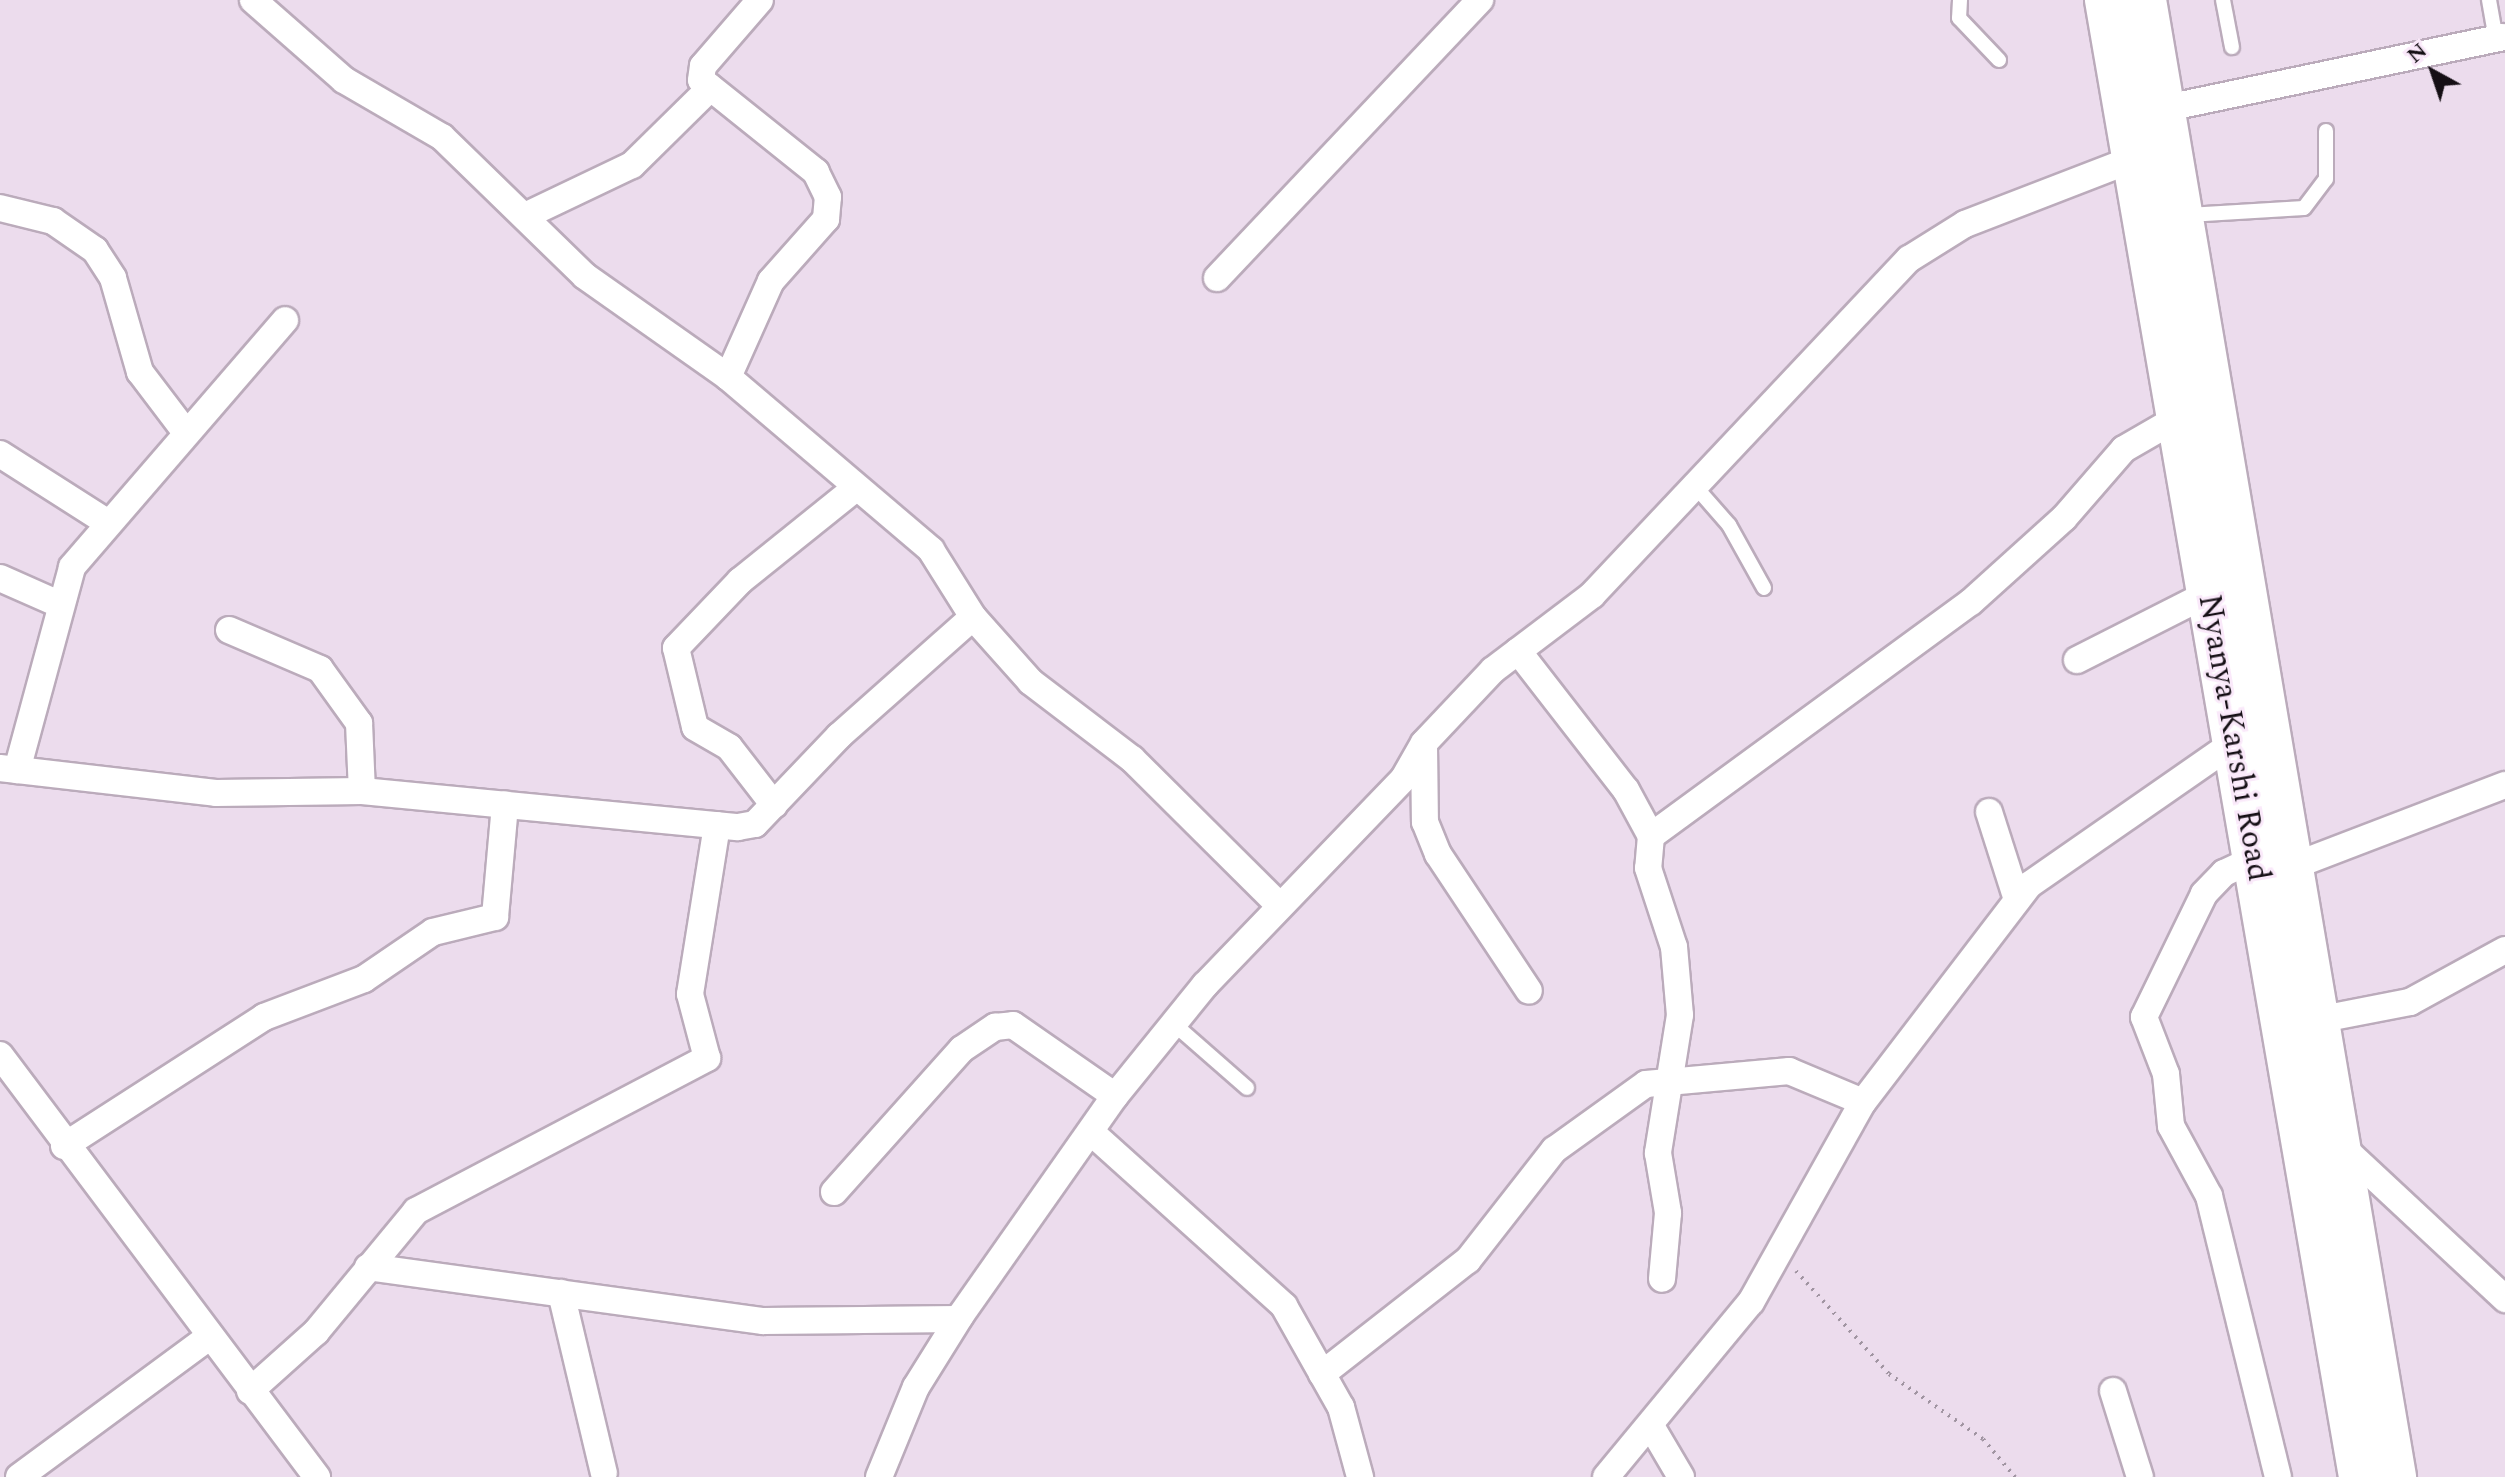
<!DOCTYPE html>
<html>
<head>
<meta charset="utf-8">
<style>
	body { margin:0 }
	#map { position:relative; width:2505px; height:1477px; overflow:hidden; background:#ecdced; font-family:Spectral,serif }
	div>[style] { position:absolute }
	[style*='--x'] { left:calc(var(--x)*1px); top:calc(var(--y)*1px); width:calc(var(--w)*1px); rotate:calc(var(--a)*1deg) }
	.path>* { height:4px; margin-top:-2px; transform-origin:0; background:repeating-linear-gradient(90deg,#a094a1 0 2px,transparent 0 8px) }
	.roads { filter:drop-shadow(2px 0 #bbabbb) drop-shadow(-2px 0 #bbabbb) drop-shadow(0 2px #bbabbb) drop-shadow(0 -2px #bbabbb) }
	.service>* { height:14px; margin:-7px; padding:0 7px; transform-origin:7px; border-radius:7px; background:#fff }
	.minor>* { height:26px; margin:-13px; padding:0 13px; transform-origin:13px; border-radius:13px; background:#fff }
	.primary>* { height:42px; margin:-21px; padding:0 21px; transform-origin:21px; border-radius:21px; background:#fff }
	span { translate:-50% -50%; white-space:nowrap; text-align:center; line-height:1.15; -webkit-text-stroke:6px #fae9fa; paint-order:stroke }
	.street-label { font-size:32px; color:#150f15 }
	.north { position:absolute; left:2393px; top:32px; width:80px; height:80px; -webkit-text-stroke:6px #fae9fa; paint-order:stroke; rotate:320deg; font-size:22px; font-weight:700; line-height:32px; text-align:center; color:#150f15 }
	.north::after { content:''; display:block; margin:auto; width:28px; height:36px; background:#150f15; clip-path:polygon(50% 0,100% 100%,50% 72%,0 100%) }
</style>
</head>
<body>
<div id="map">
	<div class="path">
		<i style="--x:1796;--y:1271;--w:139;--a:47.9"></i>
		<i style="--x:1889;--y:1374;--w:114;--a:34.7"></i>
		<i style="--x:1983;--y:1439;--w:50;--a:49.9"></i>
	</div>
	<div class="roads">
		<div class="service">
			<i style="--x:1960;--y:0;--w:18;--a:93"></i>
			<i style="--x:1959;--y:18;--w:58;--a:46.4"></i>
			<i style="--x:2223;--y:0;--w:48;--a:79.2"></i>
			<i style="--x:2489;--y:0;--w:40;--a:80"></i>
			<i style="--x:2188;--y:215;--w:116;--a:-3.5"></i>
			<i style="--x:2304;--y:208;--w:36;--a:-53"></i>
			<i style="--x:2326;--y:179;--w:48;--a:-90"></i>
			<i style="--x:1694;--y:485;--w:53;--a:48.8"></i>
			<i style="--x:1729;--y:525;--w:72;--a:60.9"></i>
			<i style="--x:1174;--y:1024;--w:97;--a:41.2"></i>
		</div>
		<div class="minor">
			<i style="--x:253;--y:0;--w:121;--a:41.3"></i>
			<i style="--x:344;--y:80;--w:113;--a:30.2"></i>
			<i style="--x:442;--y:137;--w:199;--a:44.2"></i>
			<i style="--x:585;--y:276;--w:175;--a:35.2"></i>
			<i style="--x:728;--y:377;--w:267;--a:40.4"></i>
			<i style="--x:931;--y:550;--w:79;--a:57.9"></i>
			<i style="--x:973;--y:617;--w:87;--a:48.3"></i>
			<i style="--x:1031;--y:682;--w:127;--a:37.3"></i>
			<i style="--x:1132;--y:759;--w:207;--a:44.8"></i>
			<i style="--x:2162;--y:109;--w:350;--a:-11.9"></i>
			<i style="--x:0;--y:208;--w:55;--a:13.8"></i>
			<i style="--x:53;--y:221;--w:51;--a:34.6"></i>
			<i style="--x:95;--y:250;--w:33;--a:57"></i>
			<i style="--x:113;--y:278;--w:98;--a:74"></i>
			<i style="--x:140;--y:372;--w:73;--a:52.8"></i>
			<i style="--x:525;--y:216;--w:119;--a:-25.5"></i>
			<i style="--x:632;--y:165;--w:110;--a:-44.6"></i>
			<i style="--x:1217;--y:278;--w:383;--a:-46.6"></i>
			<i style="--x:728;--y:377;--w:105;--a:-65.9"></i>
			<i style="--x:771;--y:281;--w:83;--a:-48.4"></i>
			<i style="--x:826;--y:219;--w:22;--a:-85"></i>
			<i style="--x:828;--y:197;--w:28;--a:-116"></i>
			<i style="--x:816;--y:172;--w:147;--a:-141.3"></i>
			<i style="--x:701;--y:80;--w:14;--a:-82"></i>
			<i style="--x:703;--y:66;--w:87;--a:-49.2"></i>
			<i style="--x:0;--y:454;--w:125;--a:32.5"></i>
			<i style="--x:0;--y:578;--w:64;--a:23.8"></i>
			<i style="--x:229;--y:630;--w:99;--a:23.2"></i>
			<i style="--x:320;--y:669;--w:67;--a:54.2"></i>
			<i style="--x:359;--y:723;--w:68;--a:87.5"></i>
			<i style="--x:1518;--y:651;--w:176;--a:52.2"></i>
			<i style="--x:1626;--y:790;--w:52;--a:61.5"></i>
			<i style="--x:1651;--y:836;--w:396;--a:-36.2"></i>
			<i style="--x:1971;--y:602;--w:125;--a:-42.1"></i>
			<i style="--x:2064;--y:518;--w:91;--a:-49"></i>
			<i style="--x:2124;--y:449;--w:60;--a:-30"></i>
			<i style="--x:2077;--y:660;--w:146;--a:-26.9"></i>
			<i style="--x:1424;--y:745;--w:77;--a:89.3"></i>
			<i style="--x:1425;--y:822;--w:35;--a:68"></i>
			<i style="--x:1438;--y:854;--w:164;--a:56.4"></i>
			<i style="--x:0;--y:768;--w:217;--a:6.6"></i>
			<i style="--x:216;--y:793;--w:146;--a:-0.8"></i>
			<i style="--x:362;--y:791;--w:378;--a:5.5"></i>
			<i style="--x:738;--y:827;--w:17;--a:-10"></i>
			<i style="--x:755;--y:824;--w:122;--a:-46.3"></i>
			<i style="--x:839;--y:736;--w:179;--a:-41.6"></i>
			<i style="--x:17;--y:770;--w:210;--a:-74.8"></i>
			<i style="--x:72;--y:567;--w:326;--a:-49.2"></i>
			<i style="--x:774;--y:805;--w:73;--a:-127.8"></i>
			<i style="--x:729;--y:747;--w:39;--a:-150"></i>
			<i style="--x:695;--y:727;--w:81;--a:-103.5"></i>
			<i style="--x:676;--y:648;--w:93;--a:-46.3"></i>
			<i style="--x:740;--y:581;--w:145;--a:-38.8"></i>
			<i style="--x:1989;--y:812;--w:92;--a:72.3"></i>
			<i style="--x:1651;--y:836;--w:32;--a:95"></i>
			<i style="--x:1648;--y:868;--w:83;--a:71.8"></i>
			<i style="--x:1674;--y:947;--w:68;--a:85"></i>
			<i style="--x:1680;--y:1015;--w:140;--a:99.1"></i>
			<i style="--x:1658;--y:1153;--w:61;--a:80.5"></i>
			<i style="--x:1668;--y:1213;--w:66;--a:95.2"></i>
			<i style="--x:2254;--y:859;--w:33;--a:155"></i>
			<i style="--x:2224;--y:873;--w:29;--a:134"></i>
			<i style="--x:2204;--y:894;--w:137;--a:116"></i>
			<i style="--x:2144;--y:1017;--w:61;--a:68.9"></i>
			<i style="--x:2166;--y:1074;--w:52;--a:84.5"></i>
			<i style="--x:2171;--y:1126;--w:80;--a:61.5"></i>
			<i style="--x:2209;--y:1196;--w:289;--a:76.2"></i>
			<i style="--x:2291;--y:867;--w:229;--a:-21"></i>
			<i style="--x:2317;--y:1020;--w:95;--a:-11"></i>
			<i style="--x:2410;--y:1002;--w:108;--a:-28.7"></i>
			<i style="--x:0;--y:1055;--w:528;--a:53.09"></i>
			<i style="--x:1091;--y:1132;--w:260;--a:42"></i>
			<i style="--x:1284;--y:1306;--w:116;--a:60.6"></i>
			<i style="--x:1341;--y:1407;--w:73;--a:74.8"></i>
			<i style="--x:2338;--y:1143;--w:229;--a:43"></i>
			<i style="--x:64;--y:1146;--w:238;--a:-32.8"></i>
			<i style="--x:264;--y:1017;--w:107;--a:-20.8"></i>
			<i style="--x:364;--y:979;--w:83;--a:-34.3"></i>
			<i style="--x:433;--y:932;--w:64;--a:-13.6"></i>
			<i style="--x:495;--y:917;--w:113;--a:-84.9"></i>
			<i style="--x:834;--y:1192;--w:192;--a:-48.2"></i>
			<i style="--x:962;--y:1049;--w:40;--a:-34"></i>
			<i style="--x:995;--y:1027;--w:18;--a:-6"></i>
			<i style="--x:1013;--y:1025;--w:124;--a:34.8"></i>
			<i style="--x:368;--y:1267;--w:399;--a:7.8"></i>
			<i style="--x:763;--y:1321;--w:195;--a:-0.6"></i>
			<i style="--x:561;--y:1293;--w:185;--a:76.6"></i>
			<i style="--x:1322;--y:1374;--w:185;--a:-38"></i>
			<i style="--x:1468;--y:1260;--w:140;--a:-52"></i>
			<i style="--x:1554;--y:1150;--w:113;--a:-35.7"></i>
			<i style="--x:1646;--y:1084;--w:144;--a:-5.2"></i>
			<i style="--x:1789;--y:1071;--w:80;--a:22.7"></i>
			<i style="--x:250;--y:1391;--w:89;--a:-41.8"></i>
			<i style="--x:316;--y:1332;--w:157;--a:-50.4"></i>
			<i style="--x:416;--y:1211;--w:329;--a:-27.7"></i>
			<i style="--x:707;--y:1058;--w:66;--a:-104.9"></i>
			<i style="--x:690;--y:994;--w:171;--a:-80.9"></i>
			<i style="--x:2113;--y:1391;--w:90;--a:72.6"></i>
			<i style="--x:1651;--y:1426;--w:59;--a:59.5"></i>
			<i style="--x:19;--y:1477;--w:236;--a:-36.4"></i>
			<i style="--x:879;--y:1477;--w:97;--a:-67.7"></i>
			<i style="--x:916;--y:1387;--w:85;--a:-58"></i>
			<i style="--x:961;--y:1315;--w:268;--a:-54.9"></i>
			<i style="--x:1115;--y:1096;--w:143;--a:-51"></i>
			<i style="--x:1205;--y:985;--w:287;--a:-46.1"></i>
			<i style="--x:1404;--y:778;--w:40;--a:-60.3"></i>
			<i style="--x:1424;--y:743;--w:100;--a:-46.6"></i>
			<i style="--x:1493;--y:670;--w:124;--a:-37.1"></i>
			<i style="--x:1592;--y:595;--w:462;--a:-46.7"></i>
			<i style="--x:1909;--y:259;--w:66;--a:-32"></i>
			<i style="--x:1965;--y:224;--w:178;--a:-21.1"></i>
			<i style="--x:1606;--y:1477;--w:227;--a:-50.4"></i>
			<i style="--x:1751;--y:1302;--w:229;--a:-60.8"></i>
			<i style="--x:1863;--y:1102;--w:273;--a:-52.6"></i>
			<i style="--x:2029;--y:885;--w:249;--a:-34.8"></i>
		</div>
		<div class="primary">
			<i style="--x:2106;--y:0;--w:1499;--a:80.24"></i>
			<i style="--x:2145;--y:0;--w:1498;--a:80.39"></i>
		</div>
	</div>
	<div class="street-label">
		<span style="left:2233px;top:738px;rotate:80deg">Nyanya-Karshi Road</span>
	</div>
	<div class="north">N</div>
</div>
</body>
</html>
